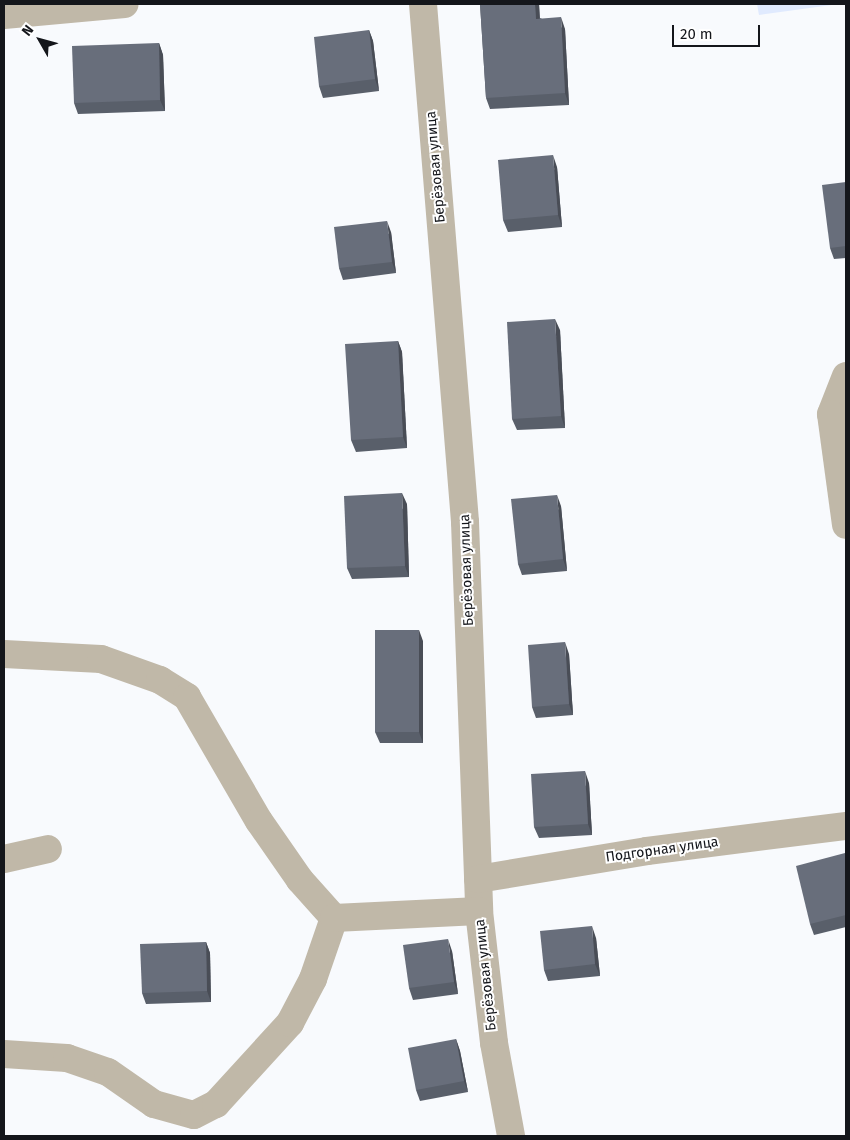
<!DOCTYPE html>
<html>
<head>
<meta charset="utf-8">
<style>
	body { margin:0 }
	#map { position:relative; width:850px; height:1140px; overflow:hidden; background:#f8fafd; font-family:"Fira Sans",sans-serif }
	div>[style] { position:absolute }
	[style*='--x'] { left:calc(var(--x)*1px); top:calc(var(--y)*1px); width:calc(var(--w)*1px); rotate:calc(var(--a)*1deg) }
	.green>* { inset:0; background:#e0eafe }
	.minor>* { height:28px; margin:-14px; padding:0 14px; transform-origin:14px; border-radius:14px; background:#c0b8a8 }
	.wall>* { inset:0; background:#595f6a }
	.shaded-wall>* { inset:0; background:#494d56 }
	.building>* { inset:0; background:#686e7b }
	span { translate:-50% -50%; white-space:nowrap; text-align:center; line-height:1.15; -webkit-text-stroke:4px #fff; paint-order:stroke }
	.street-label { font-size:14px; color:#14161b }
	.frame { position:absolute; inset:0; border:5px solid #14161b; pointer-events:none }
	.north { position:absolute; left:15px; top:15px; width:50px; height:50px; -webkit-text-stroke:4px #fff; paint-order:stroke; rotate:308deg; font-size:14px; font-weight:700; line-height:20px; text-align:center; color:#14161b }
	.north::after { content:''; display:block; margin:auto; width:18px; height:22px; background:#14161b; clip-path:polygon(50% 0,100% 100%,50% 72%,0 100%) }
	.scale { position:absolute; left:672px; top:25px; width:88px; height:22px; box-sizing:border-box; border:2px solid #14161b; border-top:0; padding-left:6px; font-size:15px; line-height:18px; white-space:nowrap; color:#14161b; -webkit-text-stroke:4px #fff; paint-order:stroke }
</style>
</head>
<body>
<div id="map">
	<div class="green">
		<i style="clip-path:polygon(757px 4px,839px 4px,759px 15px)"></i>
	</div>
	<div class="minor">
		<i style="--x:423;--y:4;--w:520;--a:85.36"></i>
		<i style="--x:465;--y:522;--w:389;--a:87.9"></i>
		<i style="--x:479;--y:911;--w:133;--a:83.5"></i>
		<i style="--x:494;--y:1043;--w:95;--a:79.6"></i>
		<i style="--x:4;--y:15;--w:121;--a:-5.2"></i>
		<i style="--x:846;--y:376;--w:41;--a:111.5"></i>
		<i style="--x:831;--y:414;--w:112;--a:82.3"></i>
		<i style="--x:4;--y:654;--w:97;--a:3"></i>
		<i style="--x:101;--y:659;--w:63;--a:19.6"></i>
		<i style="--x:160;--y:680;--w:32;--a:32"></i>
		<i style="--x:187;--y:697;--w:143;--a:59.9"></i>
		<i style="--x:259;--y:821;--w:72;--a:55.2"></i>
		<i style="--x:300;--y:880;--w:51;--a:48.2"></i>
		<i style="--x:4;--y:859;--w:45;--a:-12.8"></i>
		<i style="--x:478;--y:879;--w:171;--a:-9.4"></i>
		<i style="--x:647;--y:851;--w:201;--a:-7.2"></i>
		<i style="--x:4;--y:1054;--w:63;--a:3.6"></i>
		<i style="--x:67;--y:1058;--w:43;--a:18.9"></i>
		<i style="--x:108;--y:1072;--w:56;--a:34.8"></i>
		<i style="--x:154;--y:1104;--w:41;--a:15.4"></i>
		<i style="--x:194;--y:1115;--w:25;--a:-27"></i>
		<i style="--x:216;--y:1104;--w:110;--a:-47.6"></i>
		<i style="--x:290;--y:1023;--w:50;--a:-62.4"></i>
		<i style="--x:313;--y:979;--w:65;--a:-71"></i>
		<i style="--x:334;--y:918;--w:145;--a:-2.8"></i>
	</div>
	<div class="wall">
		<i style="clip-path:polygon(480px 4px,539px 4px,540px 18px,565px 29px,569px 105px,490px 109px,486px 98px)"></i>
		<i style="clip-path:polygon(369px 30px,373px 41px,379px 91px,323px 98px,319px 86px)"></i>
		<i style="clip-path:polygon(159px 43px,163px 55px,165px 111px,78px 114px,74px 103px)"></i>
		<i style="clip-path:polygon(557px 167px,562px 227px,508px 232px,503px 220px)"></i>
		<i style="clip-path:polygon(846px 182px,846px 258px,834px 259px,830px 248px)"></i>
		<i style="clip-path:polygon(391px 232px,396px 273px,343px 280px,339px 268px)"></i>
		<i style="clip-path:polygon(560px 330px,565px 428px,517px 430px,512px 419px)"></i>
		<i style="clip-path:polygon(398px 341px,402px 352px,407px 448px,356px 452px,351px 440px)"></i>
		<i style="clip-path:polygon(407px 504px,409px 577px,352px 579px,347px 568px)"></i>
		<i style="clip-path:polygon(561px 506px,567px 571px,522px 575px,518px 564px)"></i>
		<i style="clip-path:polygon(423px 641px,423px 743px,380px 743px,375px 732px)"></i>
		<i style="clip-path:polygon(569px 654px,573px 715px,536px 718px,532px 707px)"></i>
		<i style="clip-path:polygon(589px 783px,592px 835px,539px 838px,534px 827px)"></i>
		<i style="clip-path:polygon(846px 856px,846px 927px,814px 935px,810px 924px)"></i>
		<i style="clip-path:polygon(596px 938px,600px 976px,548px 981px,544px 970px)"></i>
		<i style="clip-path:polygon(206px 942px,210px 953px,211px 1002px,146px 1004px,142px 993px)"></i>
		<i style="clip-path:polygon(452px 951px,458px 994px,413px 1000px,409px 988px)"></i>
		<i style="clip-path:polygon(456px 1039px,460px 1051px,468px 1092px,420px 1101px,416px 1090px)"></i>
	</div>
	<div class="shaded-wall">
		<i style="clip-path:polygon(535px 4px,539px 4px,540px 30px,536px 19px)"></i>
		<i style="clip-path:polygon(561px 17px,565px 29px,569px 105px,565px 93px)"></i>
		<i style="clip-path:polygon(369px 30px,373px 41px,379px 91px,375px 79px)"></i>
		<i style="clip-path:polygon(159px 43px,163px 55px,165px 111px,160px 100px)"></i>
		<i style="clip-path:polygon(553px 155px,557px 167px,562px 227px,558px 215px)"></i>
		<i style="clip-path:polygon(387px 221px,391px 232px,396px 273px,392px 262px)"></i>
		<i style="clip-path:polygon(555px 319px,560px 330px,565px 428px,561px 416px)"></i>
		<i style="clip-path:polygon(398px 341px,402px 352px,407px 448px,403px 437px)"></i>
		<i style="clip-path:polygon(402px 493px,407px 504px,409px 577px,405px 566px)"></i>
		<i style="clip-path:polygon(557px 495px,561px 506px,567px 571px,563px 559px)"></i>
		<i style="clip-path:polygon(419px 630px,423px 641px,423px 743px,419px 732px)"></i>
		<i style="clip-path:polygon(565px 642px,569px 654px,573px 715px,569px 704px)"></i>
		<i style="clip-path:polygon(585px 771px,589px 783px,592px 835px,588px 824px)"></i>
		<i style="clip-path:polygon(592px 926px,596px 938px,600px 976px,595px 964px)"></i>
		<i style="clip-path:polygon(448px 939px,452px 951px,458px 994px,454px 982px)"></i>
		<i style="clip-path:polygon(206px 942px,210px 953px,211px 1002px,207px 991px)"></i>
		<i style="clip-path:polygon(456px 1039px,460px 1051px,468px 1092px,464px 1081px)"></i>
	</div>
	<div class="building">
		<i style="clip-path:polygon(480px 4px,535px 4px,536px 19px,561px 17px,565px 93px,486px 98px)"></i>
		<i style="clip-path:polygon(369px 30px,375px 79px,319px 86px,314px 37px)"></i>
		<i style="clip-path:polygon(159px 43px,160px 100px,74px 103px,72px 46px)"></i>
		<i style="clip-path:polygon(553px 155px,558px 215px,503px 220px,498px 160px)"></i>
		<i style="clip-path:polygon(846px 182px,846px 246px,830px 248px,822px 185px)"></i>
		<i style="clip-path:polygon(387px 221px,392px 262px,339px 268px,334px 227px)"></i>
		<i style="clip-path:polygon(555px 319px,561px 416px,512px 419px,507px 322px)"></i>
		<i style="clip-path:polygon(398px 341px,403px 437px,351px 440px,345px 344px)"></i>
		<i style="clip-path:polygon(402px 493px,405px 566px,347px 568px,344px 496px)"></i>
		<i style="clip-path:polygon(557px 495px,563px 559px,518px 564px,511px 499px)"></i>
		<i style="clip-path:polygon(375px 630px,419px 630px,419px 732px,375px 732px)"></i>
		<i style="clip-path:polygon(565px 642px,569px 704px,532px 707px,528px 645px)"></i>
		<i style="clip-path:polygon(585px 771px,588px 824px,534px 827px,531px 774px)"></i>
		<i style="clip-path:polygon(845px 853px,846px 857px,846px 915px,810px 924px,796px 866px)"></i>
		<i style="clip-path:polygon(592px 926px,595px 964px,544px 970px,540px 931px)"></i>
		<i style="clip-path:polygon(448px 939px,454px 982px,409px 988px,403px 945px)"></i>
		<i style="clip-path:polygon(206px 942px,207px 991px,142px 993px,140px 944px)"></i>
		<i style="clip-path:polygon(456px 1039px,464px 1081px,416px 1090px,408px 1048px)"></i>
	</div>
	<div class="street-label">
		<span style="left:436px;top:167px;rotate:-95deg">Берёзовая улица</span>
		<span style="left:467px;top:570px;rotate:-92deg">Берёзовая улица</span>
		<span style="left:662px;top:850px;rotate:-8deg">Подгорная улица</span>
		<span style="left:486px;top:975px;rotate:-96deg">Берёзовая улица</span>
	</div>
	<div class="frame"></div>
	<div class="north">N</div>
	<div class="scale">20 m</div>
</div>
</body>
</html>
